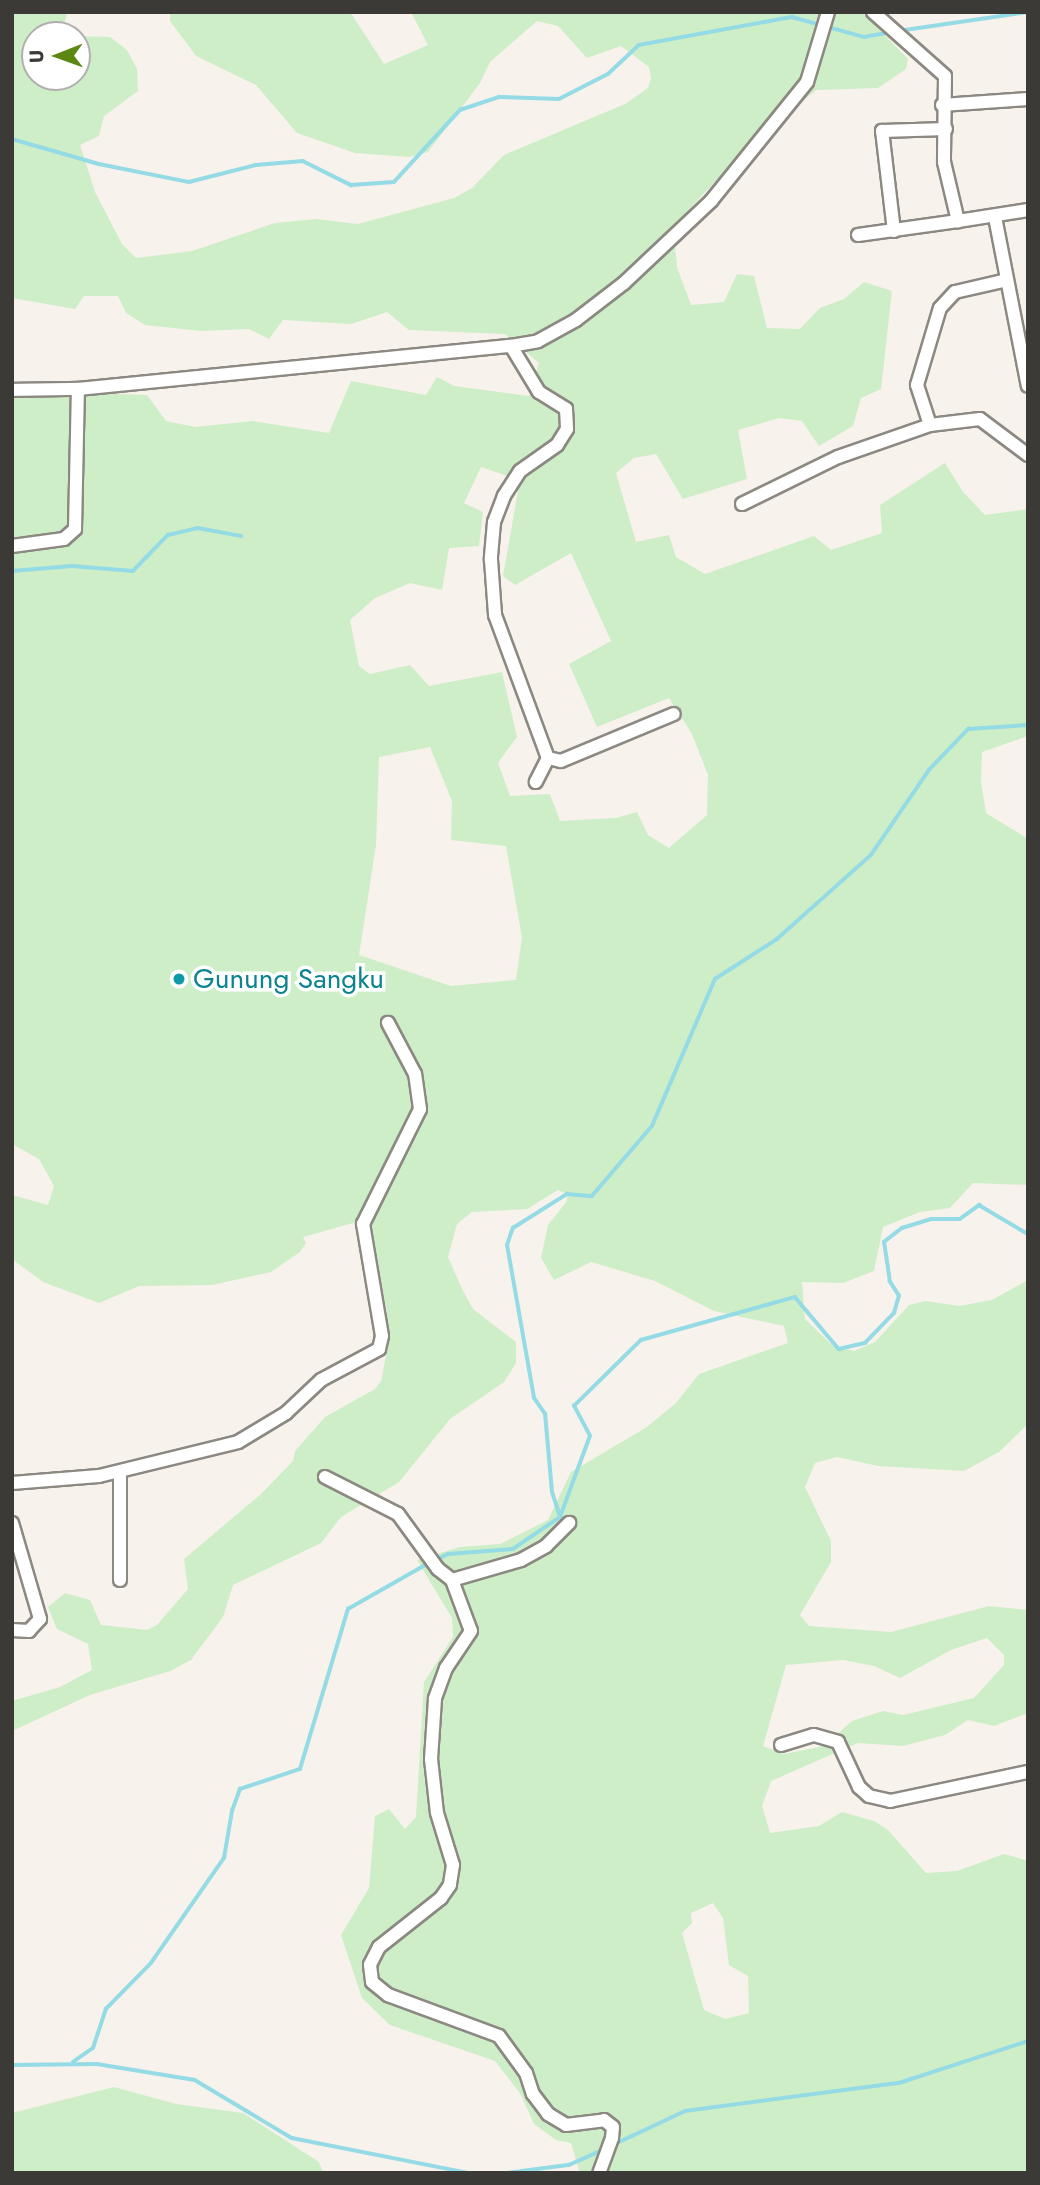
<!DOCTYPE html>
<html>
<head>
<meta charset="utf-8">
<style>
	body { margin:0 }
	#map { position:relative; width:1040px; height:2185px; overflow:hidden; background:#f7f2ec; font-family:Jost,sans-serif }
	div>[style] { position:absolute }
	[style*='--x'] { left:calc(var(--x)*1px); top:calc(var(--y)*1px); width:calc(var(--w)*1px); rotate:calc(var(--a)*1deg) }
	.green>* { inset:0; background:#ceeec7 }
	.stream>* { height:3.5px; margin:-1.75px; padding:0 1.75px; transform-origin:1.75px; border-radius:1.75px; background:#94dbe5 }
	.roads { filter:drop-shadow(2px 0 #8c8882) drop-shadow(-2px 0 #8c8882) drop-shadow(0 2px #8c8882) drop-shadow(0 -2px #8c8882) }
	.minor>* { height:12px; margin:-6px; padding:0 6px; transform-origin:6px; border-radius:6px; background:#fff }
	.dots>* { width:19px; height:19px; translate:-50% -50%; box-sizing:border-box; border:4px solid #fff; border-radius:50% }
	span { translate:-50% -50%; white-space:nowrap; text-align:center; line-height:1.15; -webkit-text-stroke:7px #fff; paint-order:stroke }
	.culture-label { font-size:28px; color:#0d838f }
	.left { translate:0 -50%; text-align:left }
	.frame { position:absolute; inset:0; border:14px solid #3c3a37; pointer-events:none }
	.north { position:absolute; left:21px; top:21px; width:70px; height:70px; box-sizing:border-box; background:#fff; border:2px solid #b1b0af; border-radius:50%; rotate:269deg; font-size:19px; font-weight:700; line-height:28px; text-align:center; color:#3c3a37 }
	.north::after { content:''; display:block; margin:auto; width:24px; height:32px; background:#5c8713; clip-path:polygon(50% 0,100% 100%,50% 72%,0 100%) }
</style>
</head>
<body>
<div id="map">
	<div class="green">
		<i style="clip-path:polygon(evenodd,12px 12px,67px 12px,64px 27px,76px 35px,35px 35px,35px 77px,77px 77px,77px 36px,110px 37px,127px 50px,137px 69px,138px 91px,104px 116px,99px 136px,80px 145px,95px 192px,122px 244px,136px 258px,192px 251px,275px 223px,316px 219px,358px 224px,454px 198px,472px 188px,504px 155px,625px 104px,648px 88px,651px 78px,649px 67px,621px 46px,587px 58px,558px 26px,537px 21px,490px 62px,480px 83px,428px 152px,409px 157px,355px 153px,297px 133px,256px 85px,196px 56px,170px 21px,170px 12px,350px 12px,384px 64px,428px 45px,411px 12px,862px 12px,908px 59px,906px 69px,878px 88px,816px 90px,744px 151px,673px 226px,677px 267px,691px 305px,724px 302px,737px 274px,754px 276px,767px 328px,800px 329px,820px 308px,844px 299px,864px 282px,892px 291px,881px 389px,861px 398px,853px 426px,819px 446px,802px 421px,779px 418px,738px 430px,747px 479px,683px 499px,656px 454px,634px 458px,616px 473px,636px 542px,669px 535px,676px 557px,705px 574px,814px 536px,831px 550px,882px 533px,880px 505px,945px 463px,963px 492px,985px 515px,1028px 509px,1028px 736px,982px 752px,981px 782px,986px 813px,1028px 839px,1028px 1185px,973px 1183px,950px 1208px,920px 1212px,883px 1227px,874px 1271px,843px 1283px,802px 1282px,805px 1319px,833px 1346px,854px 1351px,875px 1342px,909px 1305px,925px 1301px,959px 1306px,992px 1300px,1028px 1280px,1028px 1424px,999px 1452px,964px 1471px,878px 1466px,837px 1457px,815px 1463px,805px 1487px,831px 1541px,831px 1562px,800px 1615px,809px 1626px,891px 1632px,989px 1606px,1028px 1610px,1028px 1713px,994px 1726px,968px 1720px,945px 1735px,903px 1746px,858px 1743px,771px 1781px,762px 1806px,770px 1833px,819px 1826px,842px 1812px,874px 1821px,888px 1830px,926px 1873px,957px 1871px,1004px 1854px,1028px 1861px,1028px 2173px,580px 2173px,571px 2143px,556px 2140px,534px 2124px,520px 2093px,495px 2061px,390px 2025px,362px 1998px,341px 1935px,369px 1888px,375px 1816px,389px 1809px,405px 1829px,416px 1817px,424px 1682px,453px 1637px,452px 1618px,417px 1560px,460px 1547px,500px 1544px,548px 1520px,571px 1472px,647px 1427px,676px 1403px,699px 1374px,788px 1343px,784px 1326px,714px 1311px,655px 1281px,591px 1262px,554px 1280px,541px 1258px,548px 1225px,567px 1201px,567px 1194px,558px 1190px,527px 1209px,472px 1212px,457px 1224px,448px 1257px,462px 1289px,473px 1309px,516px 1342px,516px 1363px,504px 1382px,450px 1419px,399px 1482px,341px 1517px,321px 1543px,233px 1585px,223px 1617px,191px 1660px,170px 1671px,90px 1695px,12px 1731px,12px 1701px,60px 1687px,92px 1670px,88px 1644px,57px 1629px,48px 1607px,65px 1593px,90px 1600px,101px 1625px,147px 1630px,157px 1625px,188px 1589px,184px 1559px,261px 1494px,293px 1461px,295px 1451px,325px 1417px,375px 1389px,381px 1381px,387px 1351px,387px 1312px,372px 1240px,353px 1223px,303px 1237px,306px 1243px,300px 1252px,271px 1272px,212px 1285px,139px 1286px,99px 1303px,43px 1282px,12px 1259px,12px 1195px,48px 1205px,54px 1186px,39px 1159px,12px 1144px,12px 381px,56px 392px,147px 395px,166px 421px,195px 427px,253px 421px,329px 433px,351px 381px,426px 395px,437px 377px,454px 386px,529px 396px,539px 363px,505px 334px,409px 330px,387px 312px,351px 324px,283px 320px,269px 339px,249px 329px,201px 331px,145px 325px,126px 313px,118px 296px,84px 296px,75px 309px,12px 298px,12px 12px,481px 467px,520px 480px,503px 576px,515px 585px,571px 553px,611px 641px,569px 664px,597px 727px,669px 698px,692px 734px,708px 775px,707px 815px,669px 848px,648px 835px,637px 812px,616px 818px,560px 821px,550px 794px,510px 796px,498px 763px,517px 737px,502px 672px,429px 686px,410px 665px,370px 674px,359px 666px,350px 620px,375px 598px,410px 583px,442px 590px,449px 548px,479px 546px,483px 512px,464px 503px,481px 467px,12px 12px,430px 747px,452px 801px,451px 840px,506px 846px,522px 938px,516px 980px,451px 986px,359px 955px,376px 845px,379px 757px,430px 747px,12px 12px,987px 1638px,1004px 1655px,1004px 1665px,974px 1698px,903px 1715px,883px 1711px,852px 1721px,824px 1746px,784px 1754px,763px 1746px,786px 1665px,843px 1660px,874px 1666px,900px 1678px,951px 1650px,987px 1638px,12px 12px,713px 1903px,723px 1918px,729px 1965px,748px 1976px,749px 2013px,725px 2019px,704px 2010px,682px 1933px,692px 1923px,691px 1913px,713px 1903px)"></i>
		<i style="clip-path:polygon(114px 2087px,176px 2104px,243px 2113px,319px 2162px,323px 2173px,12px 2173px,12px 2113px)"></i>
	</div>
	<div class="stream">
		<i style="--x:898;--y:31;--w:131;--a:-8.3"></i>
		<i style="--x:12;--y:139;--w:91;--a:16"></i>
		<i style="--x:99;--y:164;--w:92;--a:11.3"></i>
		<i style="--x:189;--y:182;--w:69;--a:-14.2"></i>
		<i style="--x:256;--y:165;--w:47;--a:-4.9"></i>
		<i style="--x:303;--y:161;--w:54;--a:26.6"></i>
		<i style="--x:351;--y:185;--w:43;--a:-4"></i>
		<i style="--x:394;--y:182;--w:98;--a:-47.5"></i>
		<i style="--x:460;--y:110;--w:41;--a:-18.4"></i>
		<i style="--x:499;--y:97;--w:60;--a:1.9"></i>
		<i style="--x:559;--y:99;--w:55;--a:-27"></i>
		<i style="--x:608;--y:74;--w:42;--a:-43.1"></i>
		<i style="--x:639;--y:45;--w:156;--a:-10.4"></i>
		<i style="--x:792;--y:17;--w:75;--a:15.5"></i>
		<i style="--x:864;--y:37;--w:27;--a:-10"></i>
		<i style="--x:12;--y:571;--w:60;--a:-4.8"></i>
		<i style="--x:72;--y:566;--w:61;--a:4.7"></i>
		<i style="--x:133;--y:571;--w:50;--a:-45.8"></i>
		<i style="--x:168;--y:535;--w:31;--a:-13"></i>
		<i style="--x:198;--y:528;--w:44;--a:10.5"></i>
		<i style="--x:560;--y:1517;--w:26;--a:-108"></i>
		<i style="--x:552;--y:1492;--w:78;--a:-95.1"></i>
		<i style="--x:545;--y:1414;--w:19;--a:-125"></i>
		<i style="--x:534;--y:1398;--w:155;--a:-100"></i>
		<i style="--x:507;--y:1245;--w:18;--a:-71"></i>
		<i style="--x:513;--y:1228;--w:64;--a:-32.2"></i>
		<i style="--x:567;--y:1194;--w:25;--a:5"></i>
		<i style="--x:592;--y:1196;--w:92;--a:-49.4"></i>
		<i style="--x:652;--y:1126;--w:160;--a:-66.8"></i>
		<i style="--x:715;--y:979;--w:74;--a:-32.8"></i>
		<i style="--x:777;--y:939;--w:126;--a:-41.8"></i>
		<i style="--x:871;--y:855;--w:103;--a:-55.7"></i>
		<i style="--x:929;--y:770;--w:57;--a:-46.4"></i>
		<i style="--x:968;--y:729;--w:60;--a:-3.8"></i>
		<i style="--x:436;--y:1560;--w:13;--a:-27"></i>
		<i style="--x:448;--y:1554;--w:65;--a:-4.4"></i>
		<i style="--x:513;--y:1549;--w:57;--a:-34.2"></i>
		<i style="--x:560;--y:1517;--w:86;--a:-69.7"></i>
		<i style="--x:590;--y:1436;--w:34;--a:-118"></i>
		<i style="--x:574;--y:1406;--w:94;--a:-44.6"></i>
		<i style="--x:641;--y:1340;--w:160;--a:-15.6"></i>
		<i style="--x:795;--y:1297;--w:68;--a:49.8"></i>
		<i style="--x:839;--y:1349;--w:27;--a:-13"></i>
		<i style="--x:865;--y:1343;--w:42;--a:-46"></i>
		<i style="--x:894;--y:1313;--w:18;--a:-74"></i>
		<i style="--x:899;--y:1296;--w:17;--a:-123"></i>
		<i style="--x:890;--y:1282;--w:40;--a:-98.5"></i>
		<i style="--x:884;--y:1242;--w:23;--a:-38"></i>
		<i style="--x:902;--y:1228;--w:31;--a:-17"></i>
		<i style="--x:932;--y:1219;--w:28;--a:0"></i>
		<i style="--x:960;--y:1219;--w:24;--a:-36"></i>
		<i style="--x:979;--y:1205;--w:57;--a:30.6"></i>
		<i style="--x:73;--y:2062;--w:24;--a:-35"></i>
		<i style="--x:93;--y:2048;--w:41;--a:-71.6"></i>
		<i style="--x:106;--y:2009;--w:64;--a:-45.6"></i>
		<i style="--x:151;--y:1963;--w:128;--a:-55.2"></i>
		<i style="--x:224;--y:1858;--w:48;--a:-80.3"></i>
		<i style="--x:232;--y:1811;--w:23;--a:-70"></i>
		<i style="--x:240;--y:1789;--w:63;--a:-18.4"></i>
		<i style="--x:300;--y:1769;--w:167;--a:-73.3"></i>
		<i style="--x:348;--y:1609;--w:93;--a:-29.6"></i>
		<i style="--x:12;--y:2065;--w:85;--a:-0.7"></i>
		<i style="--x:97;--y:2064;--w:99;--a:9.3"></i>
		<i style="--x:195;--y:2080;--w:113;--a:30.9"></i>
		<i style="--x:292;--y:2138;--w:179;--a:11.2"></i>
		<i style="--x:615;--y:2144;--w:77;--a:-25.2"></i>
		<i style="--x:685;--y:2111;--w:216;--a:-7.5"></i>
		<i style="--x:899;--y:2083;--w:136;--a:-18"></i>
		<i style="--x:507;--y:2173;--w:63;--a:-7.4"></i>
		<i style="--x:569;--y:2165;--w:39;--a:-24"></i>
	</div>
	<div class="roads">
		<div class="minor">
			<i style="--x:873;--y:12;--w:96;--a:41.6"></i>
			<i style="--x:945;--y:76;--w:86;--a:90.7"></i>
			<i style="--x:944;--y:162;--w:61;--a:76.7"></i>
			<i style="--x:958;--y:221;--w:71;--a:-8.9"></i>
			<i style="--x:942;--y:105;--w:86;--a:-4"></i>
			<i style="--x:995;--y:217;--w:172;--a:79"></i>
			<i style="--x:894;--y:231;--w:101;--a:-96.8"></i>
			<i style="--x:882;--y:131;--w:64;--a:-1.8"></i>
			<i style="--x:858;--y:235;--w:101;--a:-8"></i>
			<i style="--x:511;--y:346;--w:54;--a:58.7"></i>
			<i style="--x:539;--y:392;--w:32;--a:32"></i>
			<i style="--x:566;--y:409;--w:20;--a:87"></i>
			<i style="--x:567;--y:429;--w:19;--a:122"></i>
			<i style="--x:557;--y:445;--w:45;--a:144.9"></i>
			<i style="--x:520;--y:471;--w:30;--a:123"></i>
			<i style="--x:504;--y:496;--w:28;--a:111"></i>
			<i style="--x:494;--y:522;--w:38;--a:95"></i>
			<i style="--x:491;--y:560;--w:55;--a:85.8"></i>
			<i style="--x:495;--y:615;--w:153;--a:69.7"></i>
			<i style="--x:548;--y:758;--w:27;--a:117"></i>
			<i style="--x:12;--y:390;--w:66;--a:-0.9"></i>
			<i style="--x:930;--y:425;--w:42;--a:-108"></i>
			<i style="--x:917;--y:385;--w:80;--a:-73.4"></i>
			<i style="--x:940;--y:308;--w:22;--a:-47"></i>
			<i style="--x:955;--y:292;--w:53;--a:-13"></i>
			<i style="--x:742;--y:504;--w:107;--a:-26.1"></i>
			<i style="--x:838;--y:457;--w:97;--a:-19.2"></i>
			<i style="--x:930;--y:425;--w:50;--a:-6.8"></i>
			<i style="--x:980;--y:419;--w:60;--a:36.9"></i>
			<i style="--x:12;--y:546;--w:52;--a:-7.7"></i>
			<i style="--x:64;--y:539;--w:15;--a:-42"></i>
			<i style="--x:75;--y:529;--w:140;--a:-88.8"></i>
			<i style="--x:78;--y:389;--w:435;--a:-5.7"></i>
			<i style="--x:511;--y:346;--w:27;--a:-10"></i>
			<i style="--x:538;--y:341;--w:43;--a:-28.9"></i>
			<i style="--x:576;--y:320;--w:61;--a:-37.6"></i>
			<i style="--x:624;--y:283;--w:120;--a:-43.3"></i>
			<i style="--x:711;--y:201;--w:153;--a:-51.1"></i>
			<i style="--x:807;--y:82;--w:73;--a:-73.3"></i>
			<i style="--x:548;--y:758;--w:13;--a:13"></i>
			<i style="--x:561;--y:761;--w:122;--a:-22.6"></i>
			<i style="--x:120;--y:1472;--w:108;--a:90"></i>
			<i style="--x:325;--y:1477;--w:82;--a:26.9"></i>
			<i style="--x:398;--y:1514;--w:68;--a:54"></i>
			<i style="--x:438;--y:1569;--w:18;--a:38"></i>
			<i style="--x:452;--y:1580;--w:54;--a:69.6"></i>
			<i style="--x:471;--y:1631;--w:45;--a:124"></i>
			<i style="--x:446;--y:1668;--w:33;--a:110"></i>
			<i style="--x:435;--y:1699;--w:60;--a:93.8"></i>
			<i style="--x:431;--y:1759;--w:54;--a:83.7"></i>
			<i style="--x:437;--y:1813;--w:54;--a:72.9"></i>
			<i style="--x:453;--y:1865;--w:20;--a:99"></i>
			<i style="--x:450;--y:1885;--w:16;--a:125"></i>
			<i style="--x:441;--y:1898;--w:79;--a:141.7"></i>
			<i style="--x:379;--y:1947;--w:20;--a:117"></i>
			<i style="--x:370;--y:1965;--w:17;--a:83"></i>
			<i style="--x:372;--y:1982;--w:21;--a:39"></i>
			<i style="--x:388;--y:1995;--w:118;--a:20.3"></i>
			<i style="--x:499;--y:2036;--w:46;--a:53.9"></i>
			<i style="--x:526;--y:2073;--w:22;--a:72"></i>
			<i style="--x:533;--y:2094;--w:25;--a:53"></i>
			<i style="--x:548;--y:2114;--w:21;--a:31"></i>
			<i style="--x:566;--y:2125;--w:38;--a:-7"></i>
			<i style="--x:604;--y:2120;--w:11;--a:38"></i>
			<i style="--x:613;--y:2127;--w:11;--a:95"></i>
			<i style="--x:612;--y:2138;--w:37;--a:110"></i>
			<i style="--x:12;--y:1483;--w:87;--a:-4.6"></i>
			<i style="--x:99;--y:1476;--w:143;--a:-13.7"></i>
			<i style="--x:238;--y:1442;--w:56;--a:-31.1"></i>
			<i style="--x:286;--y:1413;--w:48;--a:-43.3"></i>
			<i style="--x:321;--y:1380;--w:66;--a:-28.1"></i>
			<i style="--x:379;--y:1349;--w:13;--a:-77"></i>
			<i style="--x:382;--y:1336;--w:114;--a:-99.6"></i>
			<i style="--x:363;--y:1224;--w:128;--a:-63.6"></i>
			<i style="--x:420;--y:1109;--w:35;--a:-98"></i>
			<i style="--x:415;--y:1074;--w:58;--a:-117.9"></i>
			<i style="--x:12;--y:1523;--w:100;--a:73.7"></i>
			<i style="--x:40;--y:1619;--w:16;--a:133"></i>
			<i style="--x:29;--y:1631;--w:17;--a:-177"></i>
			<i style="--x:452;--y:1580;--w:72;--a:-16.2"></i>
			<i style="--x:521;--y:1560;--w:29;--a:-29"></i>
			<i style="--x:546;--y:1546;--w:33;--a:-45"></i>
			<i style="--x:781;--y:1745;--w:34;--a:-17"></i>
			<i style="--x:814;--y:1735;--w:25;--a:16"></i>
			<i style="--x:838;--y:1742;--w:50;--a:65"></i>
			<i style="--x:859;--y:1787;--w:13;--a:42"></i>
			<i style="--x:869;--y:1796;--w:22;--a:13"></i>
			<i style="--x:890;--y:1801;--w:141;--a:-11.9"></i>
		</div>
	</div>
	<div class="dots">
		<i style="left:179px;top:979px;background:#0f9aa8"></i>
	</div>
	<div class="culture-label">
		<span class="left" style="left:193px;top:979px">Gunung Sangku</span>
	</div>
	<div class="frame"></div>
	<div class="north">U</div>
</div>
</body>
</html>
